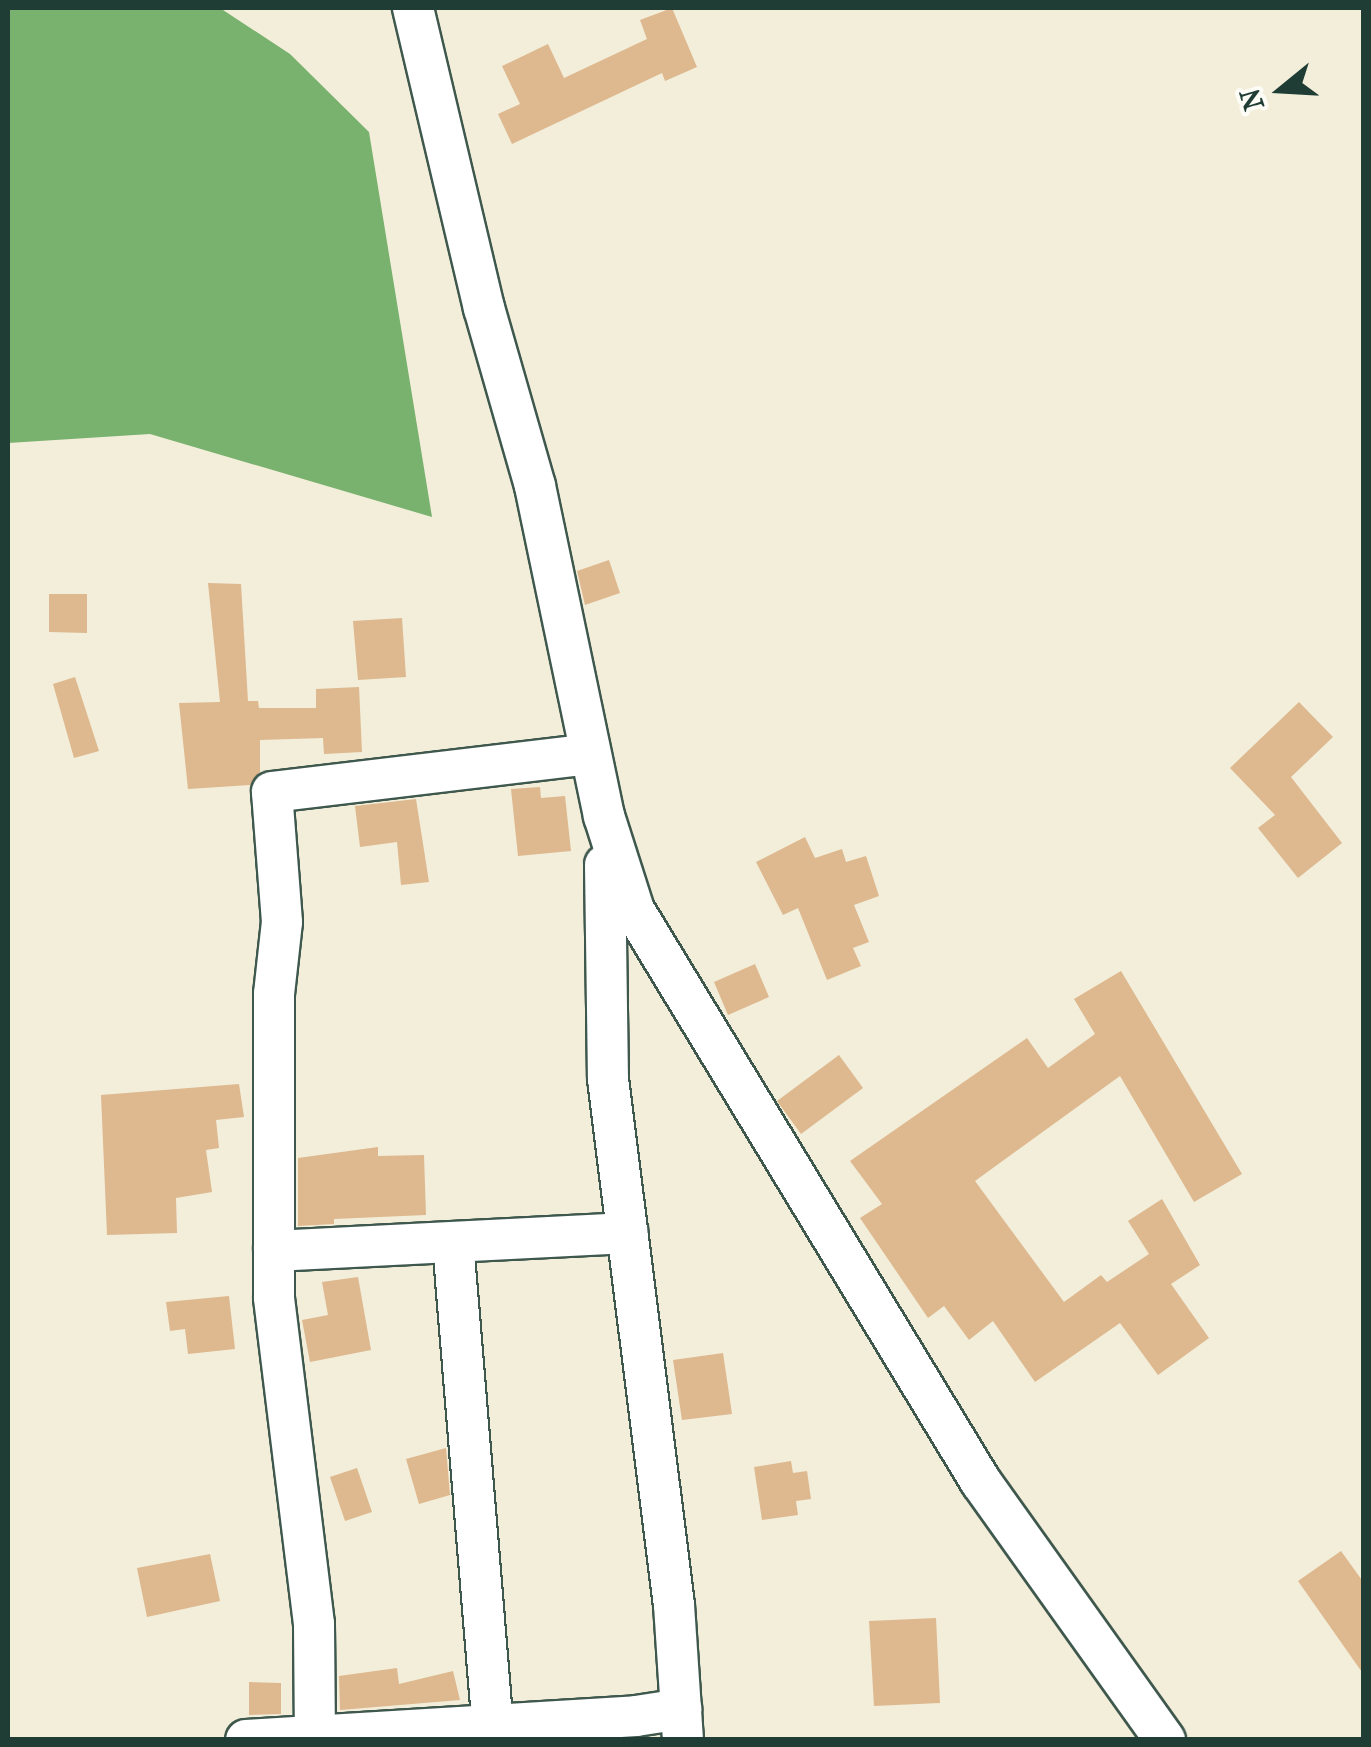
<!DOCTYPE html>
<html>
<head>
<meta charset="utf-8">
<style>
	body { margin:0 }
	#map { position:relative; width:1371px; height:1747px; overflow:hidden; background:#f2eeda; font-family:"IM FELL French Canon",serif }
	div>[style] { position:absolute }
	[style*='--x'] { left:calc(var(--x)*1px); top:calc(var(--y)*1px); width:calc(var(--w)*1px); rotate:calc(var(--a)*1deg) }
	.forest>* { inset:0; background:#79b16e }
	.building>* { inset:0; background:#deb88e }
	.roads { filter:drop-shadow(2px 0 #3f584d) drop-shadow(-2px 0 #3f584d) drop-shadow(0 2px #3f584d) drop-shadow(0 -2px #3f584d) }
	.minor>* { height:40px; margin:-20px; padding:0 20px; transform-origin:20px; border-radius:20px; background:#fff }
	span { translate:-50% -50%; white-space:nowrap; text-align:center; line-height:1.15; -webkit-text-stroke:10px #fdfcf7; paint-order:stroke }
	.frame { position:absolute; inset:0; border:10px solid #1f3d34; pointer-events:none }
	.north { position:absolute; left:1231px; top:40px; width:100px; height:100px; -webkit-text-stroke:8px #fdfcf7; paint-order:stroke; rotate:252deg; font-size:28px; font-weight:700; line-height:40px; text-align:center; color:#1f3d34 }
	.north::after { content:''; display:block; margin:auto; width:35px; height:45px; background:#1f3d34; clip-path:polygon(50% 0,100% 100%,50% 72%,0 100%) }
</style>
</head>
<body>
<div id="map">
	<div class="forest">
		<i style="clip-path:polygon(8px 8px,220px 8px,290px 54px,369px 132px,432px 517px,150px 434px,8px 443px)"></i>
	</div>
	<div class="building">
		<i style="clip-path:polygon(672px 8px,697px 67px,665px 81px,662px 73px,512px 144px,498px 114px,520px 104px,502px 66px,548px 44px,564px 78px,647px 39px,640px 20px)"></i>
		<i style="clip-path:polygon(609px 560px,620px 593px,585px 605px,577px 571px)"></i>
		<i style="clip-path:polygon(208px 583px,241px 584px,248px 701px,258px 701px,259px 708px,316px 708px,316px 689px,359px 687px,362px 752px,324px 754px,323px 738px,260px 740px,260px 772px,250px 785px,188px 789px,179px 703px,220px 702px)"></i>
		<i style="clip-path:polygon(49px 594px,87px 594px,87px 633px,49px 632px)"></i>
		<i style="clip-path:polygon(402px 618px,406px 677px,358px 680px,353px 621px)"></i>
		<i style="clip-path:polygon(75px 677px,99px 751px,74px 758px,53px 684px)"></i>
		<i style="clip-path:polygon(1299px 702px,1333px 737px,1291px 777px,1342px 843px,1298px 878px,1258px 828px,1275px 815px,1230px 768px)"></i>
		<i style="clip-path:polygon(540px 787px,541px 798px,565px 796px,571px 851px,518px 856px,511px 789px)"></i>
		<i style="clip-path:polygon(416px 799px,429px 882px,401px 885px,397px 842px,360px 847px,355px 806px)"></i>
		<i style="clip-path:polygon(805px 837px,815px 858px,842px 849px,846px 862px,866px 856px,879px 896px,854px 905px,869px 942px,853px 948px,861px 966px,827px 980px,798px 908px,783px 915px,756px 862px)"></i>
		<i style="clip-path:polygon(755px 964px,769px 997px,728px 1015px,714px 982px)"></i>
		<i style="clip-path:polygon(1121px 971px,1242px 1174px,1194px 1202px,1120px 1076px,975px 1181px,1064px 1302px,1101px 1275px,1107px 1282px,1149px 1254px,1128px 1221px,1162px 1199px,1200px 1265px,1171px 1284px,1209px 1338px,1158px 1375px,1120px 1323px,1035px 1382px,993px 1321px,969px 1340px,944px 1306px,928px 1318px,860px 1218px,882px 1204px,850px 1161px,1027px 1038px,1048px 1068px,1095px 1034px,1074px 999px)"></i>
		<i style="clip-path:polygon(839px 1055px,863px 1088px,801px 1134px,777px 1101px)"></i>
		<i style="clip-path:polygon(239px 1084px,244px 1117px,216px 1120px,219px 1148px,206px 1150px,212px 1192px,176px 1198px,177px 1233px,107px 1235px,101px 1095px)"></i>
		<i style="clip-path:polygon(378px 1147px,378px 1156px,424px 1155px,426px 1215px,334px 1219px,334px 1224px,298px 1226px,298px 1158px)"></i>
		<i style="clip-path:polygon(358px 1277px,371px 1350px,310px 1362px,302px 1320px,328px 1315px,322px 1282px)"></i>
		<i style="clip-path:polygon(229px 1296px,235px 1349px,188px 1354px,185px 1329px,170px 1331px,166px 1302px)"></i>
		<i style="clip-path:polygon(723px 1353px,732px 1414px,682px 1420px,673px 1360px)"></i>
		<i style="clip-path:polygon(446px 1448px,450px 1495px,419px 1504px,406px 1459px)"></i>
		<i style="clip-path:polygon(791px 1461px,793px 1473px,807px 1471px,811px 1499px,796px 1501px,798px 1515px,762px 1520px,754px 1467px)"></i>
		<i style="clip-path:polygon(357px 1468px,372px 1512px,345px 1521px,330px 1477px)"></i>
		<i style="clip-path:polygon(1341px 1551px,1364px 1583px,1364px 1675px,1298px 1581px)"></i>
		<i style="clip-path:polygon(210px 1554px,220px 1601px,147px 1617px,137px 1568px)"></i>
		<i style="clip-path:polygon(936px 1618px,940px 1703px,874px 1706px,869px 1621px)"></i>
		<i style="clip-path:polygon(397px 1668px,399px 1684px,453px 1671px,460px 1700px,340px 1710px,339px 1676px)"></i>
		<i style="clip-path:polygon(249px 1682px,281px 1683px,281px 1714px,249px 1715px)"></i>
	</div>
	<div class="roads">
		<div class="minor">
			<i style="--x:413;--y:8;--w:308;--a:76.7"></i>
			<i style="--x:484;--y:308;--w:185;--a:74"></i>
			<i style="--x:535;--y:486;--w:337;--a:78.2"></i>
			<i style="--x:604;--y:816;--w:99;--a:72.3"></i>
			<i style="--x:634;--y:910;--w:669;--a:58.76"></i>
			<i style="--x:981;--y:1482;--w:317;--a:54.5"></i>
			<i style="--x:605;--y:865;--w:214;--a:89.2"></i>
			<i style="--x:608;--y:1079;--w:530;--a:82.85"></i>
			<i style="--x:674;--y:1605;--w:135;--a:86.2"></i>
			<i style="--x:453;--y:1243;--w:485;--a:85.3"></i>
			<i style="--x:274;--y:1251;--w:354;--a:-2.9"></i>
			<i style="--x:246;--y:1740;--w:391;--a:-3.5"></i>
			<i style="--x:636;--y:1716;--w:46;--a:-8.8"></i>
			<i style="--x:315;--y:1740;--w:116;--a:-90.5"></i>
			<i style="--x:314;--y:1624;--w:329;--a:-97"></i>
			<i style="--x:274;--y:1297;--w:303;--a:-90"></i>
			<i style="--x:274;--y:994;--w:72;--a:-83.7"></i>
			<i style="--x:282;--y:922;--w:130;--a:-94.4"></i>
			<i style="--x:272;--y:792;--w:320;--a:-6.8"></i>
		</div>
	</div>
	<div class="frame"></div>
	<div class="north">N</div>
</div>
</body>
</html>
